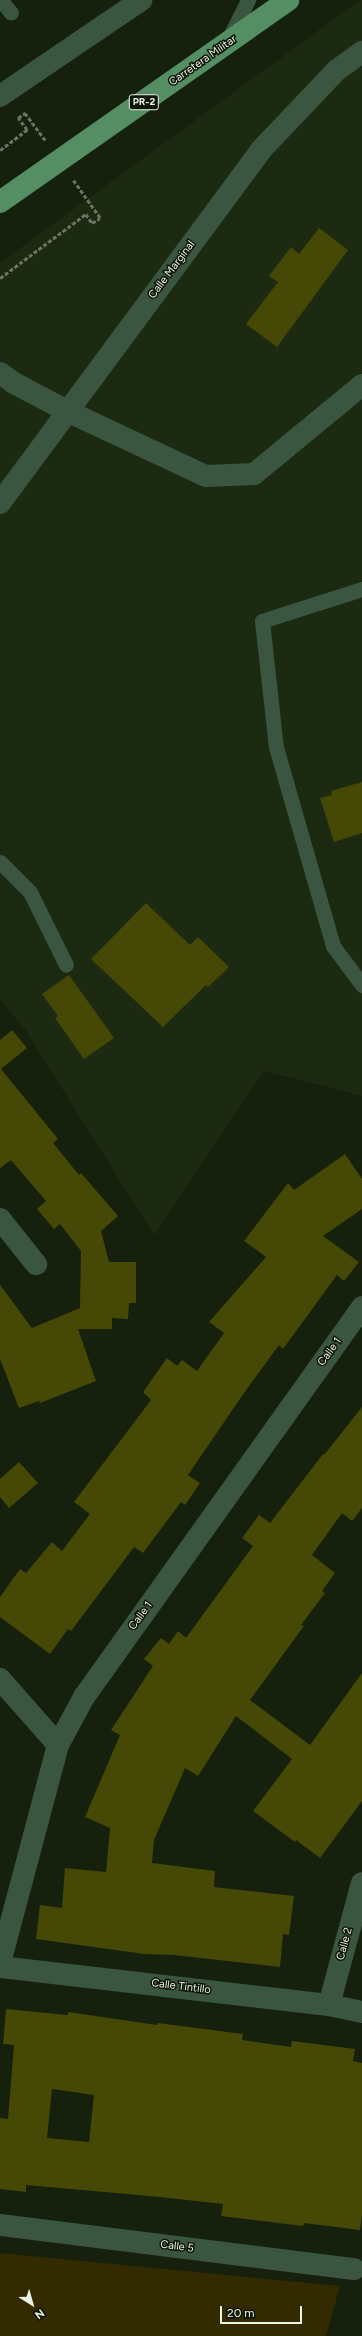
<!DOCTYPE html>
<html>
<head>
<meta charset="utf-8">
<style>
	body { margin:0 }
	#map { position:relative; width:362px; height:2336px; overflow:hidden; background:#15200d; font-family:Figtree,sans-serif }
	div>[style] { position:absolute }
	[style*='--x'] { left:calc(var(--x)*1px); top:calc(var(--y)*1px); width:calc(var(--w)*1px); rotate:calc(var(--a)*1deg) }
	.built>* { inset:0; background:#1d2a12 }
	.green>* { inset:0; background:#342a00 }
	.building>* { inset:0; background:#454905 }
	.path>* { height:2.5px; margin-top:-1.25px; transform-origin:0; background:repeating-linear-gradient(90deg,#6b7464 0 4px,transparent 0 6px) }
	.lane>* { height:15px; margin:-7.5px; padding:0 7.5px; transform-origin:7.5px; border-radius:7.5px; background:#3a5540 }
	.street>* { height:22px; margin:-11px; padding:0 11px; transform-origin:11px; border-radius:11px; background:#3a5540 }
	.primary>* { height:22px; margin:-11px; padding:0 11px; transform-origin:11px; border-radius:11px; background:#558e63 }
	span { translate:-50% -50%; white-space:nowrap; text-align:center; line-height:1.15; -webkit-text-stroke:3px #0d1605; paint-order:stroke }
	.shield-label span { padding:1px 3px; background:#0d1605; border:1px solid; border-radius:3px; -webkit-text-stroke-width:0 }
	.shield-label { font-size:10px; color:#ebf2e6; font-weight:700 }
	.street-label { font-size:11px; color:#ebf2e6 }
	.north { position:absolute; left:12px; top:2284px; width:40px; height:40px; -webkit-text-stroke:3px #0d1605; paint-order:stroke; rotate:143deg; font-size:11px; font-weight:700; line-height:16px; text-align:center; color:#ebf2e6 }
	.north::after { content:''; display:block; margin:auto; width:14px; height:18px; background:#ebf2e6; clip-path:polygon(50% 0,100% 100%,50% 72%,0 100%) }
	.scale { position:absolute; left:220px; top:2306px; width:82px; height:18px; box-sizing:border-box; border:2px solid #ebf2e6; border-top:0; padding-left:5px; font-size:12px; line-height:14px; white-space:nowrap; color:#ebf2e6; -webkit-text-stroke:3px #0d1605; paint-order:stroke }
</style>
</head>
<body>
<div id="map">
	<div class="built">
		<i style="clip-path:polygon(360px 0,362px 0,362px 1096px,264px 1071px,154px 1235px,24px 1028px,0 1000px,0 263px)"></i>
	</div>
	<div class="green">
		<i style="clip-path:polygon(0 2253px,340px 2286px,326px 2336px,0 2336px)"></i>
	</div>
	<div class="building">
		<i style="clip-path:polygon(319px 228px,348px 250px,277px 347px,246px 324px,278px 282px,269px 276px,291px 247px,299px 254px)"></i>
		<i style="clip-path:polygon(362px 782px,362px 833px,334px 842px,320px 798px,332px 795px,331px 791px)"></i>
		<i style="clip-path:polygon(146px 903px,190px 945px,198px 937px,229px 967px,208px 987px,206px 985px,163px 1027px,91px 959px)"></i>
		<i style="clip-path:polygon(69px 975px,114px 1038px,84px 1059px,55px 1018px,58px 1016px,42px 994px)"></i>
		<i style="clip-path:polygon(12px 1030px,27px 1048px,1px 1069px,58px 1139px,53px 1143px,79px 1175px,81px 1173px,118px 1216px,101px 1231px,109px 1262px,136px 1262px,136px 1303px,129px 1303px,128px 1319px,112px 1318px,112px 1329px,78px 1329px,96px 1381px,40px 1403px,39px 1401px,19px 1408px,0 1359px,0 1285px,32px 1328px,80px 1308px,81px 1251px,60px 1224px,54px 1229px,37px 1209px,46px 1201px,11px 1160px,0 1168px,0 1040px)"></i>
		<i style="clip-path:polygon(345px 1154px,362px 1179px,362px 1209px,323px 1236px,359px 1262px,344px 1281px,337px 1275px,283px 1349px,279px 1345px,244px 1393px,188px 1475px,200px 1483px,185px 1505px,181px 1502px,143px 1553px,134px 1547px,71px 1631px,68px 1629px,50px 1654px,0 1617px,0 1597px,20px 1569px,26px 1573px,52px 1542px,62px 1551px,90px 1514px,74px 1502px,151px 1400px,143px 1392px,167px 1358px,177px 1366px,182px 1360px,197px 1371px,224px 1333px,209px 1322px,266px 1257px,244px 1241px,288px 1183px,294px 1190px)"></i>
		<i style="clip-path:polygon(362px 1407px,362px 1508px,352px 1521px,342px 1513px,312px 1555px,335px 1573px,322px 1591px,325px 1593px,301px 1625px,304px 1626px,250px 1700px,310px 1745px,362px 1673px,362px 1801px,320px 1858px,296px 1840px,295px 1842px,253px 1811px,292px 1759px,236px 1716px,198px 1776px,185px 1768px,154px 1840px,152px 1863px,215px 1871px,214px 1887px,294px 1896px,289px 1935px,283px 1934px,280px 1967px,174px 1955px,144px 1954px,36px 1939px,40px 1905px,62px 1908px,65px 1868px,106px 1872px,110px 1828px,85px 1817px,120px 1735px,111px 1730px,153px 1666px,144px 1659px,161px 1638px,169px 1644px,178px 1631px,186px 1638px,253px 1546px,242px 1538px,259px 1515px,270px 1523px,323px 1454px,324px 1455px)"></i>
		<i style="clip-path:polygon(19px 1462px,38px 1483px,9px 1508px,0 1497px,0 1479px)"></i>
		<i style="clip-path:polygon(evenodd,6px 2009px,68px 2015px,68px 2012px,157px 2025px,158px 2023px,243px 2034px,242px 2040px,291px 2047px,292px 2041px,355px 2049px,353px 2061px,362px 2063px,362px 2215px,360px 2230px,304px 2223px,303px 2226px,221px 2216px,223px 2204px,160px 2197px,26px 2185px,26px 2192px,0 2189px,0 2118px,8px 2119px,14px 2045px,3px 2044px,6px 2009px,52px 2089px,94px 2095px,89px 2142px,47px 2138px,52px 2089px)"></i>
	</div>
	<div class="path">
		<i style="--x:0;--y:150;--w:34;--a:-37"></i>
		<i style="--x:27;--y:130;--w:15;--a:-127"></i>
		<i style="--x:18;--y:118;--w:9;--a:-36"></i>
		<i style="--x:25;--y:113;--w:34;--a:53"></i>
		<i style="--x:0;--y:278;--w:107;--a:-36.7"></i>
		<i style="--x:86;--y:214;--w:11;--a:56"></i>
		<i style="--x:92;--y:223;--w:9;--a:-32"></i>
		<i style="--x:100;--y:218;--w:47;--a:-125.4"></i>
	</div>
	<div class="lane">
		<i style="--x:1;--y:0;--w:16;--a:52"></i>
		<i style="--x:228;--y:40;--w:45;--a:-63.4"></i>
		<i style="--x:362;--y:589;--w:105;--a:162.3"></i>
		<i style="--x:262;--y:621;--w:127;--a:83.7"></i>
		<i style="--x:276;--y:747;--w:207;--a:74"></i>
		<i style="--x:333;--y:946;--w:49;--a:53.4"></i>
		<i style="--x:0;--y:862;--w:42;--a:45"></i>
		<i style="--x:30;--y:892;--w:81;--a:63.7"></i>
	</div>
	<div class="street">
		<i style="--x:0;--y:96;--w:171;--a:-34.2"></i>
		<i style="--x:0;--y:373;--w:17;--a:36"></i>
		<i style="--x:14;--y:383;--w:60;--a:27.8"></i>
		<i style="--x:67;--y:411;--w:153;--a:25.1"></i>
		<i style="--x:206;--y:476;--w:48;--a:-2.4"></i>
		<i style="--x:254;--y:474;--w:140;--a:-39.5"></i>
		<i style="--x:0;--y:503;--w:438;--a:-53.5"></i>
		<i style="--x:260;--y:151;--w:112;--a:-46.5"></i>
		<i style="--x:337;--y:70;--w:31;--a:-36"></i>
		<i style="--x:0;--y:1219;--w:58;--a:51.3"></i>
		<i style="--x:0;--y:1679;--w:88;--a:48.7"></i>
		<i style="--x:0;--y:1963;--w:226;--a:-75.1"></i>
		<i style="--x:58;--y:1745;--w:55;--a:-61.6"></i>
		<i style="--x:84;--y:1697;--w:479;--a:-54.5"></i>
		<i style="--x:0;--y:1967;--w:331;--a:6.6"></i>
		<i style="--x:329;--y:2005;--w:34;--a:12"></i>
		<i style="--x:329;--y:2005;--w:126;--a:-74.9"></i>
		<i style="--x:0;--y:2225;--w:357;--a:7.1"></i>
	</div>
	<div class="primary">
		<i style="--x:0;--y:202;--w:352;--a:-35"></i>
	</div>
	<div class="shield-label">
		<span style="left:144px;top:102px">PR-2</span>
	</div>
	<div class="street-label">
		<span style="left:203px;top:61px;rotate:-35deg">Carretera Militar</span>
		<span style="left:172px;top:270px;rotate:-53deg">Calle Marginal</span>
		<span style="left:330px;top:1352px;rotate:-54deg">Calle 1</span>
		<span style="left:141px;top:1616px;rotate:-54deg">Calle 1</span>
		<span style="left:345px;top:1944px;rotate:-75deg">Calle 2</span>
		<span style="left:181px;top:1987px;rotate:7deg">Calle Tintillo</span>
		<span style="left:177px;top:2247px;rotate:7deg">Calle 5</span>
	</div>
	<div class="north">N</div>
	<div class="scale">20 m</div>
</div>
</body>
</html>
